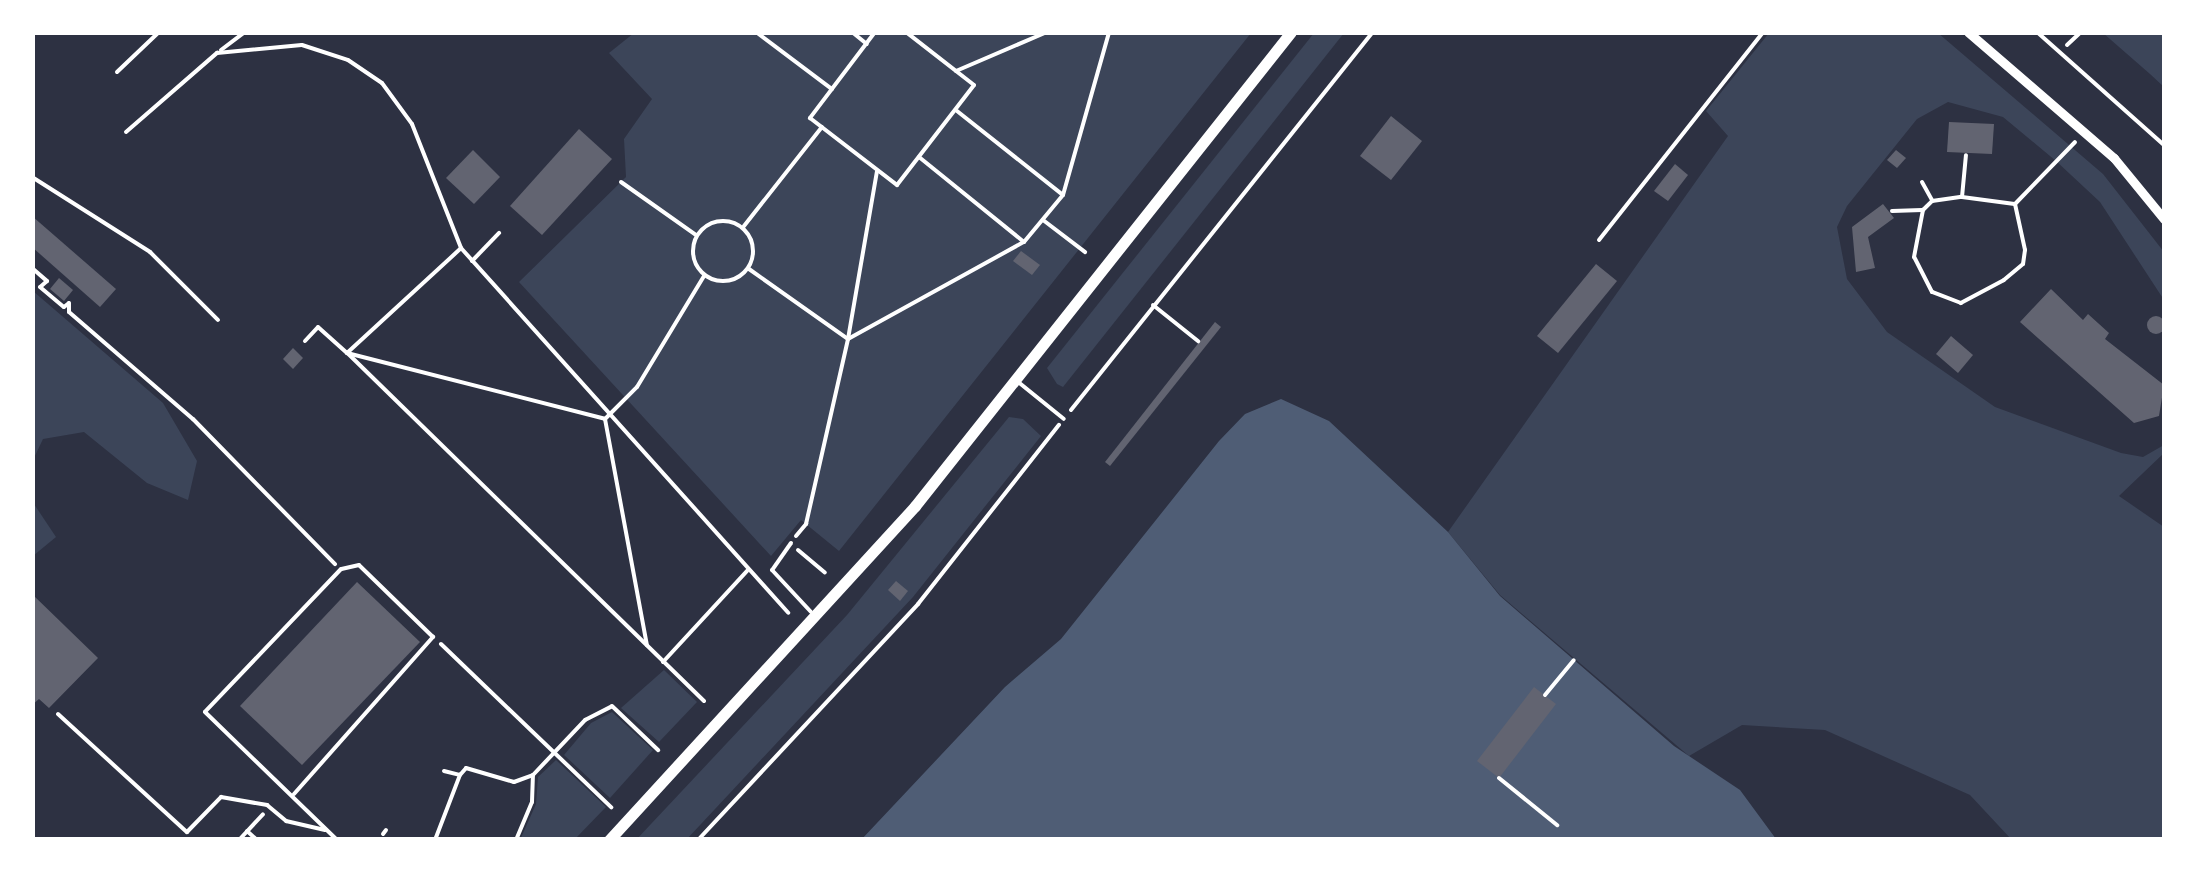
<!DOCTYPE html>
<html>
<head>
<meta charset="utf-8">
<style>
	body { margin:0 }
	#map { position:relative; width:2197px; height:872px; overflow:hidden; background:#2d3142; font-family:"Nunito Sans",sans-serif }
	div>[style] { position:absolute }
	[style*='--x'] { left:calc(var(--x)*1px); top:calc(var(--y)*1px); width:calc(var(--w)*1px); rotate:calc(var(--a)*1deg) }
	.green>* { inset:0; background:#3c4559 }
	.water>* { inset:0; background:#4f5d75 }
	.building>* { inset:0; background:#626471 }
	.round { border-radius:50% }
	.path>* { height:4px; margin:-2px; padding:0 2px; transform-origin:2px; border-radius:2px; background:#fff }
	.path>.ring { margin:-2px; padding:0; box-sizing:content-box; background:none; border:4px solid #fff; border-radius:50% }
	.service>* { height:4px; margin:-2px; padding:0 2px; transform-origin:2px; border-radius:2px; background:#fff }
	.minor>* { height:9px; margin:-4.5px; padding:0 4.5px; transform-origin:4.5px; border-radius:4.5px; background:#fff }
	.tertiary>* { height:11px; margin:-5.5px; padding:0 5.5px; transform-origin:5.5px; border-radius:5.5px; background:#fff }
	span { translate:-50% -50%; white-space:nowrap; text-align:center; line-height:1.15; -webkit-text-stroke:9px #fff; paint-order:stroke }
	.frame { position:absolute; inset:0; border:35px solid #fff; pointer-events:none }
</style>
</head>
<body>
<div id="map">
	<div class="green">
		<i style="clip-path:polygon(634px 33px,1251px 33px,839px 551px,801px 520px,771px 556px,519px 282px,626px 177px,624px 139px,652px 99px,609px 53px)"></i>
		<i style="clip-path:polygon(1314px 33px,1344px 33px,1063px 387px,1057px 384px,1047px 368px)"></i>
		<i style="clip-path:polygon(1769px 33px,1938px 33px,2103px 174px,2164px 252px,2164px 300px,2100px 202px,2056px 161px,2003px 117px,1948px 102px,1917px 119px,1847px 206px,1837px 227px,1847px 279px,1887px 332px,1995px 407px,2121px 453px,2143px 457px,2164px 445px,2164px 453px,2119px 496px,2164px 527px,2164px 839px,2011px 839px,1970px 795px,1825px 730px,1742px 725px,1689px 756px,1500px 595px,1448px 532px,1728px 136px,1706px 111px)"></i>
		<i style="clip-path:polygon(2103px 33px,2164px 33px,2164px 87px,2150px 74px)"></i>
		<i style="clip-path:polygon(33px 291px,163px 403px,197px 461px,188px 500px,147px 483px,84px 432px,43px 439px,33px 460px)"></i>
		<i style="clip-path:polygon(1009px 417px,1023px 419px,1041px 436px,913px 597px,687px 839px,636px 840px,847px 615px)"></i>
		<i style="clip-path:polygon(32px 501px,56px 537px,33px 556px,32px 556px)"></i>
		<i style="clip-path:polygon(664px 670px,697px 702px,659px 742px,621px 708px)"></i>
		<i style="clip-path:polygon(612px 712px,653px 750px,610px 798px,564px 755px,591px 723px)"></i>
		<i style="clip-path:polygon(556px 760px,606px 807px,575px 839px,520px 840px,536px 804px,538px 777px)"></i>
	</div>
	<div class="water">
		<i style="clip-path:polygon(1281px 399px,1329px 421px,1448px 532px,1500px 596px,1674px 746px,1740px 790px,1776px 839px,861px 840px,1005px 687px,1061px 639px,1219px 441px,1245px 414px)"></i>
	</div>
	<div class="building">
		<i style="clip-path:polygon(1391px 116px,1422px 141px,1391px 180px,1360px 156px)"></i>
		<i style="clip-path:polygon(1949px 122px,1994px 124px,1992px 154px,1947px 152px)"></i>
		<i style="clip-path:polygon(579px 129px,612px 159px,542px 235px,510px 206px)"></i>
		<i style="clip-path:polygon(473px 150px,500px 177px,474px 204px,446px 178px)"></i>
		<i style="clip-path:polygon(1896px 150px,1906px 158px,1897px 168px,1887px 160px)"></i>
		<i style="clip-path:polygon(1675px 164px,1688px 175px,1668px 201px,1654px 191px)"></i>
		<i style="clip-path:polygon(1883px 204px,1894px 218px,1868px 237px,1875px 268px,1856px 272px,1852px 227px)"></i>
		<i style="clip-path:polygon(32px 216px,116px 289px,100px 307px,32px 247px)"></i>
		<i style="clip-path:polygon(1021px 251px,1040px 265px,1032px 275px,1013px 261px)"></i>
		<i style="clip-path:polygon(1596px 264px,1617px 281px,1558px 353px,1537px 336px)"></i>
		<i style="clip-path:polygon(59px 278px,73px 290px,64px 301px,50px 289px)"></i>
		<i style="clip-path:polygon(2051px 289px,2083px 320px,2088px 314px,2109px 333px,2105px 339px,2164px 385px,2159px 416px,2134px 423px,2020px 322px)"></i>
		<i class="round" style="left:2147px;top:316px;width:18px;height:18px"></i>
		<i style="clip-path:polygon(1215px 322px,1221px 327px,1110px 466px,1105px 462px)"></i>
		<i style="clip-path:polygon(1951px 336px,1973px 355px,1958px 373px,1936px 354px)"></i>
		<i style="clip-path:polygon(293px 348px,303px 358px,293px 369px,283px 359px)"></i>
		<i style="clip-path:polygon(896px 581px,908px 591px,900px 601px,888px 590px)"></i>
		<i style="clip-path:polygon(357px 582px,420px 642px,302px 765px,240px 706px)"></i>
		<i style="clip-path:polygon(32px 594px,98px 658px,49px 708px,39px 699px,32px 705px)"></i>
		<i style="clip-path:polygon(1534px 687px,1556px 704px,1499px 778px,1477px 761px)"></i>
	</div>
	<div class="path">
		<i style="--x:756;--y:32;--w:95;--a:36.9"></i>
		<i style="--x:852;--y:32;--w:19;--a:39"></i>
		<i style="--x:875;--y:32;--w:108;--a:127.1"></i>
		<i style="--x:810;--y:118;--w:110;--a:37.6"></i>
		<i style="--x:897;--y:185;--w:126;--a:-52.4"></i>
		<i style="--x:974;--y:85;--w:86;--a:-142.1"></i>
		<i style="--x:2067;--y:45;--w:19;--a:-43"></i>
		<i style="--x:221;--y:50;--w:30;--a:-37"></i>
		<i style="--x:956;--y:71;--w:99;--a:-23.2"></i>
		<i style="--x:117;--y:72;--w:58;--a:-43.6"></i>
		<i style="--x:957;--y:111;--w:135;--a:38.4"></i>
		<i style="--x:126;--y:132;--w:121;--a:-41"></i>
		<i style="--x:217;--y:53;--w:85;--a:-5.4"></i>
		<i style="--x:302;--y:45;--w:48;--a:18.1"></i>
		<i style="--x:348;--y:60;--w:41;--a:34.1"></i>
		<i style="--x:382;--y:83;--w:51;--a:53.8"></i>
		<i style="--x:412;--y:124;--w:133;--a:68.4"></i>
		<i style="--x:919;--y:157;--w:135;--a:39"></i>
		<i style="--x:32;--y:177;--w:140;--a:32.4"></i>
		<i style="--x:150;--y:252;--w:96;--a:45"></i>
		<i style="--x:621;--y:182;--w:92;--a:35.2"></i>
		<i style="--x:1922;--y:182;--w:21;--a:61"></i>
		<i style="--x:1962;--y:197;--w:53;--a:7.5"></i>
		<i style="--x:2015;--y:204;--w:47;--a:77.7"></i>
		<i style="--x:2025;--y:250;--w:14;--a:98"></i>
		<i style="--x:2023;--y:264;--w:25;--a:140"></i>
		<i style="--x:2004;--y:280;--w:49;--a:151.9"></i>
		<i style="--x:1961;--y:303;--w:31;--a:-159"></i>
		<i style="--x:1932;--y:292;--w:39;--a:-117"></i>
		<i style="--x:1914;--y:257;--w:48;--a:-79.2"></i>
		<i style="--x:1923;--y:210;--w:13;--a:-45"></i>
		<i style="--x:1932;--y:201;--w:30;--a:-8"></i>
		<i style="--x:1962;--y:197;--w:42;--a:-84.6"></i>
		<i style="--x:2015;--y:204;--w:86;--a:-45.9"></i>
		<i style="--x:1892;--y:211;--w:30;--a:-2"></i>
		<i style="--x:1043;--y:220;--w:53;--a:37.3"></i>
		<i class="ring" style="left:693px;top:221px;width:56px;height:56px"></i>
		<i style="--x:744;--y:226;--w:126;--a:-51.8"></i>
		<i style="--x:472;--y:261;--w:39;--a:-46"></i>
		<i style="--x:32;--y:268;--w:20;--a:41"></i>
		<i style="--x:47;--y:281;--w:9;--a:139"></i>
		<i style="--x:40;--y:287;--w:31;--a:40"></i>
		<i style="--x:64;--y:307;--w:6;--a:-39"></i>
		<i style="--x:69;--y:303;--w:9;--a:90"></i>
		<i style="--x:69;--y:312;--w:164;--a:40.8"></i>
		<i style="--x:193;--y:419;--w:203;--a:45.6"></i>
		<i style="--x:749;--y:269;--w:121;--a:35.3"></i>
		<i style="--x:848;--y:339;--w:201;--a:-28.9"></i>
		<i style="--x:1024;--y:242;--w:61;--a:-50.3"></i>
		<i style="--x:1063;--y:195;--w:169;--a:-74.2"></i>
		<i style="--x:1153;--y:305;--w:58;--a:38.7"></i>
		<i style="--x:305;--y:341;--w:19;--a:-47"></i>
		<i style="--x:318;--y:327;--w:39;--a:42"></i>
		<i style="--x:347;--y:353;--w:266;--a:14.3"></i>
		<i style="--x:605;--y:419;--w:45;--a:-45"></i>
		<i style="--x:637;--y:387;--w:130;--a:-58.9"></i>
		<i style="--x:1071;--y:410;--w:484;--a:-51.4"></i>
		<i style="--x:605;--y:419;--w:230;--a:79.5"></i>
		<i style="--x:796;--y:536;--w:16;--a:-50"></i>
		<i style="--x:806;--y:524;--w:190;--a:-77.2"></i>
		<i style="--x:848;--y:339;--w:170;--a:-80.2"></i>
		<i style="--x:798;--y:550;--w:35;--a:40"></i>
		<i style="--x:441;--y:644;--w:236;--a:43.8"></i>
		<i style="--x:663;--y:662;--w:124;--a:-47.3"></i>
		<i style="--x:1545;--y:695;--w:45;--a:-50.4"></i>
		<i style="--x:704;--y:701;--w:499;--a:-135.7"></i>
		<i style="--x:347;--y:353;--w:155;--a:-42.6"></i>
		<i style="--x:461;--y:248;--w:490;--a:48.1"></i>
		<i style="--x:444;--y:771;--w:16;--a:14"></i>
		<i style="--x:460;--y:775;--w:9;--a:-49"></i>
		<i style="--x:466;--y:768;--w:50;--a:16.3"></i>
		<i style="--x:514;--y:782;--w:20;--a:-20"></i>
		<i style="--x:533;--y:775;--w:76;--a:-46.6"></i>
		<i style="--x:585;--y:720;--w:30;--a:-27"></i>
		<i style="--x:612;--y:706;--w:64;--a:43.7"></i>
		<i style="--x:1499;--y:778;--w:75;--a:39"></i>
		<i style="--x:247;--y:831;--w:13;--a:42"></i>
		<i style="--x:383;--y:834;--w:5;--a:-53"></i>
		<i style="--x:239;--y:840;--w:35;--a:-47"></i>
		<i style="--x:435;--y:840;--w:70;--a:-69"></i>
		<i style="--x:516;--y:840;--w:41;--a:-67.2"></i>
		<i style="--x:532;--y:802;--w:27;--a:-88"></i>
		<i style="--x:698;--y:840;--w:323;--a:-47"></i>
		<i style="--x:918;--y:604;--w:228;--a:-51.8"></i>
	</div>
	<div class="service">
		<i style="--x:2037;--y:32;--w:170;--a:41.7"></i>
		<i style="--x:1599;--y:240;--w:265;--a:-51.7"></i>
		<i style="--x:1017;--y:381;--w:60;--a:39"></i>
		<i style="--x:791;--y:543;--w:33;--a:125"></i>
		<i style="--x:772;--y:570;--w:57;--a:47.1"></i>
		<i style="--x:58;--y:714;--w:175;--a:42.5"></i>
		<i style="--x:187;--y:832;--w:49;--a:-45.8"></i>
		<i style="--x:221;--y:797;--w:47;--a:9.9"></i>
		<i style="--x:267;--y:805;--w:25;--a:40"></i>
		<i style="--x:286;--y:821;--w:40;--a:13"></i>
		<i style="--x:294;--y:794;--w:210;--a:-48.5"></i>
		<i style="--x:433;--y:637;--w:103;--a:-135.8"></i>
		<i style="--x:359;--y:565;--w:18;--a:167"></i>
		<i style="--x:341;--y:569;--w:197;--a:133.6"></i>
		<i style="--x:205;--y:712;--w:184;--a:44.1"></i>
	</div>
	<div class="minor">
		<i style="--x:1968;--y:32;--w:193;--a:40.8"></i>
		<i style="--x:2114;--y:158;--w:79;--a:50.7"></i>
	</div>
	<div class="tertiary">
		<i style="--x:609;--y:840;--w:453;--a:-47.5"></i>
		<i style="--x:915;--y:506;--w:605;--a:-51.58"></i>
	</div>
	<div class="frame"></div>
</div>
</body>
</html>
